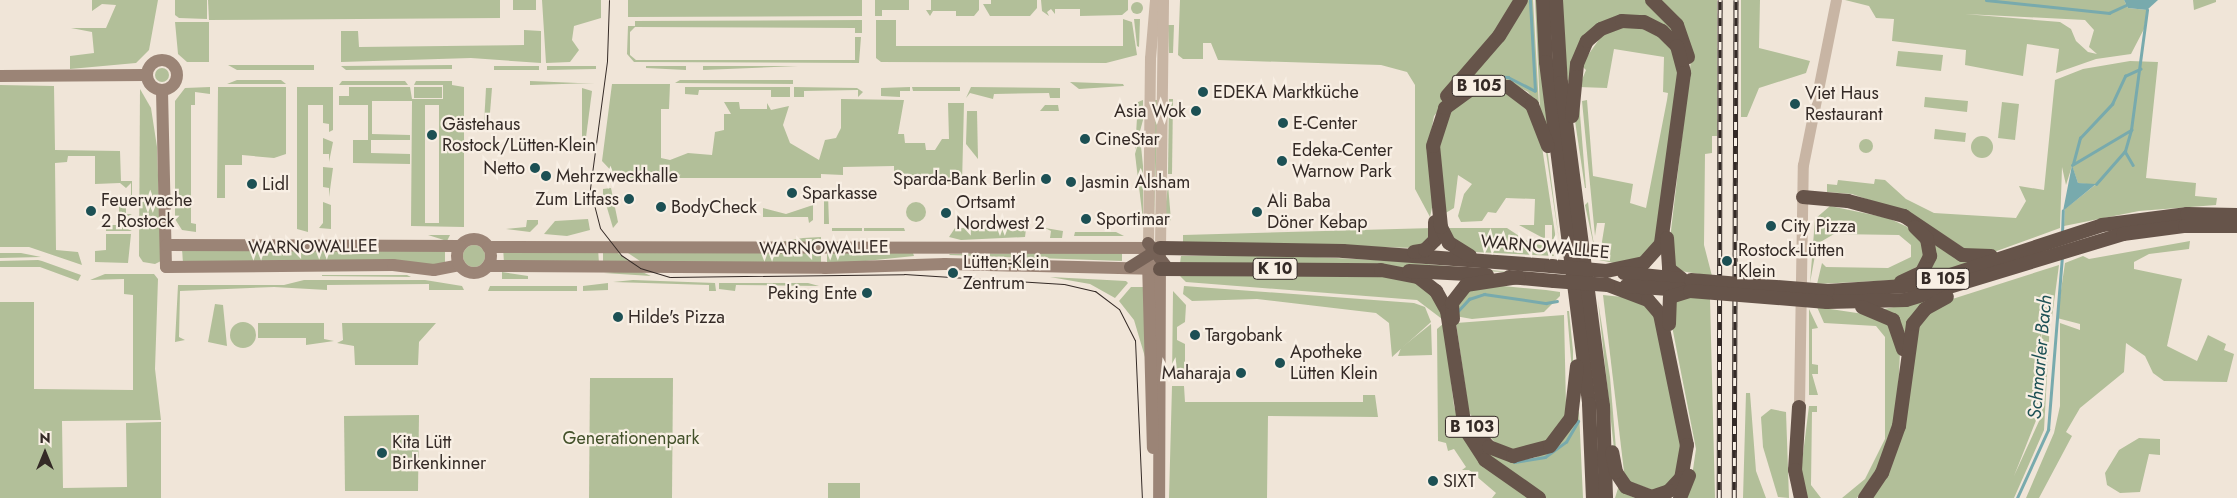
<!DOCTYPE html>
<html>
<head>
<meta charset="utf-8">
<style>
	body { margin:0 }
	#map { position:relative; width:2237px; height:498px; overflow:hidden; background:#f0e5d8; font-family:Jost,sans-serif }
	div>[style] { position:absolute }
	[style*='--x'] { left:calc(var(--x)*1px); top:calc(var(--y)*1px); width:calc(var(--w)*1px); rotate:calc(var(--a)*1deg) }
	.green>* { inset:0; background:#b2bf99 }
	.round { border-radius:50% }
	.water>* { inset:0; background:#78aaad }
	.stream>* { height:2.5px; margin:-1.25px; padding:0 1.25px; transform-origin:1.25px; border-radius:1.25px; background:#78aaad }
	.tertiary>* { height:11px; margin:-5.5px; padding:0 5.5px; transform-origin:5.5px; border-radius:5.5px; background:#c8b5a4 }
	.secondary>* { height:12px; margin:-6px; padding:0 6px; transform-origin:6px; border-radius:6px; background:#9b8476 }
	.secondary>.ring { margin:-6px; padding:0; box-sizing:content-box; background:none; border:12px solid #9b8476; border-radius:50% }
	.primary>* { height:12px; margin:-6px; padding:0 6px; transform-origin:6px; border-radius:6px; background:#766257 }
	.trunk>* { height:14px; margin:-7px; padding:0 7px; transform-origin:7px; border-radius:7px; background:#66544a }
	.tram>* { height:1px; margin:-0.5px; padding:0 0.5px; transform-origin:0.5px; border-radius:0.5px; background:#342a26 }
	.rail>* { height:4.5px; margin-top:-2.25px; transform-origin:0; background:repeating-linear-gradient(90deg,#f8efe4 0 8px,#342a26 0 16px); box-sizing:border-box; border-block:1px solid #342a26 }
	.trunk-bridge>* { height:14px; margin:-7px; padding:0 7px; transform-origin:7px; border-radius:7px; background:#66544a }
	.dots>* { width:14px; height:14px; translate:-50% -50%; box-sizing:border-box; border:2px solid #f8efe4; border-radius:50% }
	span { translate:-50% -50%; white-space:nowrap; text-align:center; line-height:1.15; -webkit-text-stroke:4.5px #f8efe4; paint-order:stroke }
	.shield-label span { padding:1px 4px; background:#f8efe4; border:1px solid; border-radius:4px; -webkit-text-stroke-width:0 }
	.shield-label { font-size:16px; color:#342a26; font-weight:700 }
	.poi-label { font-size:18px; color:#342a26 }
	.left { translate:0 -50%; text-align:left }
	.right { translate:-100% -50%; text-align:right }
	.street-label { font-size:18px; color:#342a26 }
	.park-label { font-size:18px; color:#43512a }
	.water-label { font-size:19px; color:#1c5054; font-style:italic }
	.north { position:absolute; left:20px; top:428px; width:50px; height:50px; -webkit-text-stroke:4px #f8efe4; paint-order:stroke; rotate:0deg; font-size:14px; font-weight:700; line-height:20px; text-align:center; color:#342a26 }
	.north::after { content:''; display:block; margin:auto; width:18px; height:22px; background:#342a26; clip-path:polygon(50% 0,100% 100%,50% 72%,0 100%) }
</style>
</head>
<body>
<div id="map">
	<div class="green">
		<i style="clip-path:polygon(92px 0,158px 0,149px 50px,136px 63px,70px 69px,70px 56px,94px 53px,92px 32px,71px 28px,106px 28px,116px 5px,102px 4px,92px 11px)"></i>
		<i style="clip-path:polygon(175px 0,207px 0,207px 19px,179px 18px,175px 15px)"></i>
		<i style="clip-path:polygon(208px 0,500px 0,500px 18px,209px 20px)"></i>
		<i style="clip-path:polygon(513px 0,536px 0,536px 10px,513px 10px)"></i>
		<i style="clip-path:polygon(542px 0,601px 0,601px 18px,574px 26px,572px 40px,579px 50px,570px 62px,546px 63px)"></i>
		<i style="clip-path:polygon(628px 0,862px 0,862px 16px,628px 17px)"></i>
		<i style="clip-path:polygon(875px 0,909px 0,909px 10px,882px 10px,882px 16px,875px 16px)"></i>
		<i style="clip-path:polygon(931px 0,979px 0,979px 10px,974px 16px,956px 16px,956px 11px,933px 11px,930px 16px,926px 10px,931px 10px)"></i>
		<i style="clip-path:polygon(991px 0,1037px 0,1037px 8px,1030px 16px,990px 16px,983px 4px,991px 4px)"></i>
		<i style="clip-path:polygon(1041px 0,1128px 0,1128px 10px,1122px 15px,1080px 16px,1080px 9px,1055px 9px,1055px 14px,1051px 9px,1047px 12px,1049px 16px,1042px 11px)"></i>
		<i style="clip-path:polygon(1180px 0,1521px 0,1499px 36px,1434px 116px,1428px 148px,1433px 203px,1430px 217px,1415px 189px,1415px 85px,1407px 72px,1381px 65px,1218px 60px,1211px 43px,1203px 43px,1203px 59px,1183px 59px,1178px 55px)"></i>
		<i style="clip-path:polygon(1525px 0,1533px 0,1539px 106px,1528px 92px,1508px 81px,1480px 79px,1463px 86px)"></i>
		<i style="clip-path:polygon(1535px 0,1538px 0,1549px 129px,1541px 140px,1556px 240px,1552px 239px,1552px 225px,1545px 225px,1545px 239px,1519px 225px,1534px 225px,1535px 199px,1506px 198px,1496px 213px,1488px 212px,1482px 221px,1461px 222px,1458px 216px,1464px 194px,1472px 184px,1458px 175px,1454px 208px,1444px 214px,1433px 163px,1441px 114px,1487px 84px,1540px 109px)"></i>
		<i style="clip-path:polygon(1560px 0,1646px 0,1673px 27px,1672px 33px,1605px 22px,1568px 83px)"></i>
		<i style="clip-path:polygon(1658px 0,1717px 0,1717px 136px,1712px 136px,1712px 153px,1705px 154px,1704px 245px,1712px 276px,1674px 270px,1670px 239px,1691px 60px)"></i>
		<i style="clip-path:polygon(1741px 0,1760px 0,1759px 48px,1810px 61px,1806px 73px,1759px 88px,1747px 117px,1741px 117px)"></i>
		<i style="clip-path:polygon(evenodd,1845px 0,2124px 0,2128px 8px,2147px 10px,2144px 29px,2131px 54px,2096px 59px,2056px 73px,2059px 49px,2027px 44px,2023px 76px,1965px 65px,1966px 50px,1892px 41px,1894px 19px,1876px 18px,1869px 6px,1845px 0,1965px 14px,2085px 20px,2094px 30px,2089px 47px,2097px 54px,2088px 52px,2076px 41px,2071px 29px,2060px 22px,1965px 14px)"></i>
		<i style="clip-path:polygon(2193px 0,2216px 0,2216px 2px,2194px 10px)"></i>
		<i class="round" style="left:1131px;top:2px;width:12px;height:12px"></i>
		<i style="clip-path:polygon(1123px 19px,1132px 22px,1137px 55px,1106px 63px,881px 62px,876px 58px,876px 20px,896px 20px,896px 46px,1123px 46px)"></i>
		<i style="clip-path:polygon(1134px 19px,1140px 19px,1139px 47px,1137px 46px)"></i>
		<i style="clip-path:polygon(862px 20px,862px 33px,855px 33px,855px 28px,635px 27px,630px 32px,630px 55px,636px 60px,855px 60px,855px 37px,861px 37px,859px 63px,634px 62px,627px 54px,628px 26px,635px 26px,635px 21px)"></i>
		<i style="clip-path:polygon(175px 22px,209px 22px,209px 62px,187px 62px,178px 54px)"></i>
		<i style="clip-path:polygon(1168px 25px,1174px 25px,1173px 53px,1169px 53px)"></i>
		<i style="clip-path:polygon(1634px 25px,1667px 40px,1679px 60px,1661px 228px,1649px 256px,1614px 263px,1599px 260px,1605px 223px,1597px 223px,1595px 236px,1582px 101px,1587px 100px,1593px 176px,1633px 184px,1630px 203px,1646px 208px,1667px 100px,1668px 93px,1663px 92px,1664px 57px,1614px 49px,1607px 88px,1579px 87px,1586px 70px,1581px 65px,1605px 31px)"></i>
		<i style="clip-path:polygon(524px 30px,541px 31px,541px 63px,471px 58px,341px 62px,341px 31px,358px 31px,359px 47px,524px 45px)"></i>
		<i style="clip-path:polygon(1898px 51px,1943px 55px,1941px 71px,1896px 66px)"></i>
		<i style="clip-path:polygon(2130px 61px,2158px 62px,2146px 178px,2196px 183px,2195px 196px,2217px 198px,2216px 205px,2139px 211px,2064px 226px,2065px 209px,2095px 185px,2078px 183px,2072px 166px,2066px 185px,2062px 167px,2060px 228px,1994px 252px,1973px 254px,1915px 216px,1852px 194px,1827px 192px,1827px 184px,1837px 185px,1838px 180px,1874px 184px,1875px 179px,1885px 180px,1906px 199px,1934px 213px,2016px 218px,2026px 201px,2019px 186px,2044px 190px,2055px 80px,2083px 69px)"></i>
		<i style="clip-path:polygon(228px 65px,314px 65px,314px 70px,237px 70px)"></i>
		<i style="clip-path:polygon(452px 65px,452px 69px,346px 70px,341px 66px)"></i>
		<i style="clip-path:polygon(494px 66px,539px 66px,539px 70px,494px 70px)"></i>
		<i style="clip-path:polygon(547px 66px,596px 66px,596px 69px,547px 70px)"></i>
		<i style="clip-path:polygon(646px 66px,686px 66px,686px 70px,646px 68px)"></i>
		<i style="clip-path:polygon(703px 66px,798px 66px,703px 70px)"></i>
		<i class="round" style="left:155px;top:68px;width:14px;height:14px"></i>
		<i style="clip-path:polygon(237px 80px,281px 80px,286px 84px,227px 84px)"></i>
		<i style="clip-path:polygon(680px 80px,793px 80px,793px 84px,675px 83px)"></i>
		<i style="clip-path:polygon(342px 81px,405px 81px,408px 85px,339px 85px)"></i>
		<i style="clip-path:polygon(evenodd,416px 81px,452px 81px,452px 85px,464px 87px,464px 227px,411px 226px,412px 101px,372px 101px,372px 134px,410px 135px,410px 140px,371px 140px,371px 153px,410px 154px,410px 164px,353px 163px,353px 140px,368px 140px,368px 105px,339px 105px,339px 96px,349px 96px,349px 87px,410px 87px,412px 99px,443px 99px,443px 85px,414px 85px,416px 81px,425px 105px,439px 105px,439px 223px,425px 223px,425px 105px)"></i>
		<i style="clip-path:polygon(530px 81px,578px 83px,595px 83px,530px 85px)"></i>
		<i style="clip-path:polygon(1070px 82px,1123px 84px,1124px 86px,1079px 89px)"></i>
		<i style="clip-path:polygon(612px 84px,670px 84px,669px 109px,661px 109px,661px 158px,670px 160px,688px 153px,712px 155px,715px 132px,724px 130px,724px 114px,731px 114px,724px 102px,739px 102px,740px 109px,767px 109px,767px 103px,771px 110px,789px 106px,783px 125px,790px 143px,819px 160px,825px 140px,836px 138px,841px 128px,841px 99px,904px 100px,898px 134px,904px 134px,905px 143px,925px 143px,926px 150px,935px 150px,942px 139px,949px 139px,948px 103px,964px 103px,962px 184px,894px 184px,894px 166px,843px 167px,843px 175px,821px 174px,821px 178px,618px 178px,602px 161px)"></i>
		<i style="clip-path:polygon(0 85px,54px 86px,55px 150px,120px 151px,121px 181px,132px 181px,132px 198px,125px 198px,131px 195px,131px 183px,126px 188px,120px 183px,95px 184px,95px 156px,68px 156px,67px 162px,55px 163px,56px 250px,78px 252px,82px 265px,29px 247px,0 247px)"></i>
		<i style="clip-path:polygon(210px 87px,210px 94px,195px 92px,195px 105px,191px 105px,191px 223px,196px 224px,196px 232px,182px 230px,175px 219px,175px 101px,185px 88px)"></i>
		<i style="clip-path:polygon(218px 87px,286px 87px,286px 154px,274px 158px,242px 155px,242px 165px,225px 165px,225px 198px,217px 198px)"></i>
		<i style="clip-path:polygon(297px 87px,333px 87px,333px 130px,329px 132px,329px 124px,323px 123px,323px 105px,308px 105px,308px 232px,297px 229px)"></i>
		<i style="clip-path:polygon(414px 87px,442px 87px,442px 98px,414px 98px)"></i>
		<i style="clip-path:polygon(685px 87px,790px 87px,790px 97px,771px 97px,771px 90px,699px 90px,698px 95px,685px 94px)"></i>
		<i style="clip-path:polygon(794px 87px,857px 88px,863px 92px,858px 97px,858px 90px,804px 91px,804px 97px,794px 97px)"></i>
		<i style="clip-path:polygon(910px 87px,910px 91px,900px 91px,900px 97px,881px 96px,881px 88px)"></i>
		<i style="clip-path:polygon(912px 87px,960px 87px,960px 91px,913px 91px)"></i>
		<i style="clip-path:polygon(971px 87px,1060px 88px,1060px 98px,1050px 98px,1049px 93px,994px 94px,993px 99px,970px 93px,966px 98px)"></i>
		<i style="clip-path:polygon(486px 88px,492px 88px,489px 125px,484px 124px)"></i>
		<i style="clip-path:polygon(582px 88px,592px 91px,585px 145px,582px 145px)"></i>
		<i style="clip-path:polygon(140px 89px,151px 108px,157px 147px,161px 261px,155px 264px,143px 262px,139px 256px)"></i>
		<i style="clip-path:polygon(1925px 97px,1968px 101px,1967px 112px,1924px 107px)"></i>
		<i style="clip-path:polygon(1169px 99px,1173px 99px,1172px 174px,1168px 174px)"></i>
		<i style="clip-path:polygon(1143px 100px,1143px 120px,1135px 150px,1138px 102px)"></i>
		<i style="clip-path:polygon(1155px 100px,1158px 100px,1154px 223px)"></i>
		<i style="clip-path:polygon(1579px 102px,1586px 188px,1585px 188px,1575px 121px)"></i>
		<i style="clip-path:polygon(2002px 102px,2019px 104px,2015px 140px,1998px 138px)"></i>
		<i style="clip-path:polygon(1045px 105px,1058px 105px,1059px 111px,1040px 111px)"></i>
		<i style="clip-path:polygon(967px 111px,977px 111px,978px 159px,966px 144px)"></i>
		<i style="clip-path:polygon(1935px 129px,1966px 133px,1965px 142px,1934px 139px)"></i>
		<i style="clip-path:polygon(1140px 136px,1143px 166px,1143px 220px,1135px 154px)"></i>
		<i class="round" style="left:1971px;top:136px;width:22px;height:22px"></i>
		<i style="clip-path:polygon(323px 138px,333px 142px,329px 162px,329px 154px,323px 154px)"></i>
		<i class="round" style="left:1859px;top:139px;width:14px;height:14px"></i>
		<i style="clip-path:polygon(1547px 147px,1559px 240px,1546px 152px)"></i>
		<i style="clip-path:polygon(323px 167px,333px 168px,329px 197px,329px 188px,323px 187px)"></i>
		<i style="clip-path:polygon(1168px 185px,1171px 220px,1164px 223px,1165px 210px)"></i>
		<i style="clip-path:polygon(611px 188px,618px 222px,613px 228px,603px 194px,603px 189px)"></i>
		<i style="clip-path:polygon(824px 194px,828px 194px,829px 224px,824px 224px)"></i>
		<i style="clip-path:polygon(119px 201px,132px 201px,126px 203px,126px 214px,132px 214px,126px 217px,126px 228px,132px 231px,106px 231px,106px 225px,119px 225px)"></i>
		<i style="clip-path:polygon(323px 202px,331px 205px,331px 229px,319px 228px,323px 223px)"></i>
		<i style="clip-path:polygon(1588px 202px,1591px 227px,1595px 251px,1585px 205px)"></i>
		<i class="round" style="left:906px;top:202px;width:20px;height:20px"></i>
		<i style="clip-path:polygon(813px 205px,813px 220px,809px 223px,808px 217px,763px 217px,763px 208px,786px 214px)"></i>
		<i style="clip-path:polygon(1830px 206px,1888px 218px,1914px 230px,1923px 240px,1924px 262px,1897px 280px,1817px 284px,1822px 263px,1826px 267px,1888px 268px,1911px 257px,1911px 245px,1899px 235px,1834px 234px,1817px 244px,1810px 283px,1815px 219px)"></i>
		<i style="clip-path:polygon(588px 219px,590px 230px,567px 236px,544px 234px,555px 221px)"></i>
		<i style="clip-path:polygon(527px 220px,538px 220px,538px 224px,530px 232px,506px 229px,526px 227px)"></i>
		<i style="clip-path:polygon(832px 228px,862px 228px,862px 231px,832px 231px)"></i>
		<i style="clip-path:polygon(864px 228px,904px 228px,905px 231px,864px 231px)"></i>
		<i style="clip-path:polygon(955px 228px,1026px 229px,1025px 237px,961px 240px,949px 237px)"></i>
		<i style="clip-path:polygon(1045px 228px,1063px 231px,1062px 238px,1050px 238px,1051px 231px)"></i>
		<i style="clip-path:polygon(1433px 228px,1433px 236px,1416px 248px,1183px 242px,1183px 235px)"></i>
		<i style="clip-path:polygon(1445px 228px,1507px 228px,1530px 243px,1550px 247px,1554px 256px,1475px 252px,1462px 249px)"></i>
		<i style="clip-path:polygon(1075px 232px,1116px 232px,1124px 236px,1074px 236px)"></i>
		<i style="clip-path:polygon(106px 234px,131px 234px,128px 263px,95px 262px,95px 251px,106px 250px)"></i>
		<i style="clip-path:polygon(428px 235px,450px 235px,447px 241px)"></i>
		<i style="clip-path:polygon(821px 237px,821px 243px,779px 242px,803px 238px)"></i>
		<i style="clip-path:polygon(1932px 241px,1971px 263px,1923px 278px)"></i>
		<i style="clip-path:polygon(2190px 241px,2189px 249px,2149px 254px,2134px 262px,2134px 269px,2182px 279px,2167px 346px,2197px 361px,2208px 335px,2226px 344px,2224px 350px,2234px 354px,2227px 382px,2164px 381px,2153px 373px,2145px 356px,2126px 343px,2124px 372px,2080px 408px,2066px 432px,2072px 436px,2039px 498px,2026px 498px,2054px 433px,2060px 406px,2060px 323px,2080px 330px,2080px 324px,2057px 318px,2065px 263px,2083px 256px,2089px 259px)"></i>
		<i class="round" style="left:463px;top:245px;width:22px;height:22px"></i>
		<i style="clip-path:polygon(503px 247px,598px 249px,599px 263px,504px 263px)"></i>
		<i style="clip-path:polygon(182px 249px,445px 249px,445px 265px,183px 263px)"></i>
		<i style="clip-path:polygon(603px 250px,614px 250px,631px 263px,603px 263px)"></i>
		<i style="clip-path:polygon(625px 251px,821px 251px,821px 265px,646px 265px)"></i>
		<i style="clip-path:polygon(827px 251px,913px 253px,914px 256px,827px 265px)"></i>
		<i style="clip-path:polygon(1122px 252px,1122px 261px,949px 255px,950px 254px)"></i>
		<i style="clip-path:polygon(0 253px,21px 253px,41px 257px,0 258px)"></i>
		<i style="clip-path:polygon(1277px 255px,1395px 261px,1511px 272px,1180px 263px,1181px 256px)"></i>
		<i style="clip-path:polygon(38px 260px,42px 261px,81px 275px,78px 281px,40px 267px,0 267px,0 261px)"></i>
		<i style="clip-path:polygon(evenodd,2059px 265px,2052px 317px,2042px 318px,2050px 321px,2044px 430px,2014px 498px,1871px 498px,1880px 486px,1915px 327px,1943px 302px,2059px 265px,2042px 318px,2040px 419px,2014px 476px,2037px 418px,2042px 318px)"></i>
		<i style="clip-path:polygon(640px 271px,651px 276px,604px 273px,625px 271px)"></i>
		<i style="clip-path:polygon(502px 272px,528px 276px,528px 279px,502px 279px)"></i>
		<i style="clip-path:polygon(105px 274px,154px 274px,158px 279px,155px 369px,161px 420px,62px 421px,63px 488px,127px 487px,126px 423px,161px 422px,161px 498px,0 498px,0 302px,34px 302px,34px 389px,133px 390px,133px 295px,124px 294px,124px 279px,90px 280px)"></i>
		<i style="clip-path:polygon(407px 275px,411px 277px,322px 276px,322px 275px)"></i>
		<i style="clip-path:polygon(1180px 276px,1397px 276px,1425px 286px,1441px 307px,1442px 319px,1417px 300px,1186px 282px)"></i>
		<i style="clip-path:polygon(1050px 277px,1126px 281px,1128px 283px,1115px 298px,1090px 284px)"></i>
		<i style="clip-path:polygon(304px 280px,425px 280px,462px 286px,464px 290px,429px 290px,429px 284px,327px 285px,327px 290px,274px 287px,180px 291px,179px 337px,185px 340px,175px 342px,178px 285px,284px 285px)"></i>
		<i style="clip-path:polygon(633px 280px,715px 283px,716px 291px,709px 291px,709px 285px,613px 282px)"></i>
		<i style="clip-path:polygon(608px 283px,608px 290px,583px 291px,583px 286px)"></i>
		<i style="clip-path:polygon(719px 283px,808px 283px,819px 286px,736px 285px,735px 291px,719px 289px)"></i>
		<i style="clip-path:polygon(1482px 284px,1546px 290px,1560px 292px,1560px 296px,1544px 312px,1472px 319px,1455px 316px,1461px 295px)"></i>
		<i style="clip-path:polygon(490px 286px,577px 286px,577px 291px,488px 291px)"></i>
		<i style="clip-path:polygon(1184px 286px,1414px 303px,1425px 307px,1431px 322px,1392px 357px,1389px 323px,1376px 313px,1257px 299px,1192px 301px,1183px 294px)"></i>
		<i style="clip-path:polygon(1131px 287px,1144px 287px,1145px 357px,1134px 320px,1119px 301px)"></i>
		<i style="clip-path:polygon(1173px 291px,1186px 305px,1185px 322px,1177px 327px,1177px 340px,1185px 344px,1185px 380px,1172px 379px)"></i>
		<i style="clip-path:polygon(1603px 295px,1632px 298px,1653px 312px,1683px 437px,1679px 475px,1658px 492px,1625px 480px)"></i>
		<i style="clip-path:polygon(1681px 296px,1710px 299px,1715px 498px,1683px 498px,1691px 483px,1696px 449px,1669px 311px)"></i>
		<i style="clip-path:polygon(1928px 300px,1905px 334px,1900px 321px,1884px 309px)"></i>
		<i style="clip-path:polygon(1598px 301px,1610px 377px,1616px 449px,1614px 449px)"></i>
		<i style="clip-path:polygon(215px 304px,223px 305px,227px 346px,208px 342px)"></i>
		<i style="clip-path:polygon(1817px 307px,1877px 316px,1890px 324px,1900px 352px,1897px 415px,1882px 461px,1857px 498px,1842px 498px,1865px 479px,1885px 439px,1885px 337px,1876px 326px,1824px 323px)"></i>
		<i style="clip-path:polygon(1809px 309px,1818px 328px,1812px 329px,1812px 364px,1818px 365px,1818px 374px,1812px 374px,1818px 395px,1809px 395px)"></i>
		<i style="clip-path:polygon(1567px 311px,1569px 311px,1573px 351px,1573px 384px)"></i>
		<i style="clip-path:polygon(1564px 315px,1566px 406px,1570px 408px,1555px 437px,1524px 452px,1499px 447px,1469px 413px,1456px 323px)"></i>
		<i class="round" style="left:230px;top:322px;width:26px;height:26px"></i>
		<i style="clip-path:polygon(258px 323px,324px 323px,324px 339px,334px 341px,306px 345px,306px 338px,258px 338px)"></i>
		<i style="clip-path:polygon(342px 323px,436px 323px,419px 342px,418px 365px,355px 365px,354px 346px,337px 343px,343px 340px)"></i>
		<i style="clip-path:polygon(1444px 323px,1454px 406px,1463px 433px,1532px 498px,1492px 498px,1496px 493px,1469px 470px,1462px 470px,1466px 467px,1454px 449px,1448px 451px,1446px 443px,1438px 441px,1437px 329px)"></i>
		<i style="clip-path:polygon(1431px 324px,1432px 355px,1398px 356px,1401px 348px)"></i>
		<i style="clip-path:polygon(590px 378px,673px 378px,672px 498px,589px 498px)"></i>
		<i style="clip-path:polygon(1172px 386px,1184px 386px,1185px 402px,1363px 402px,1363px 395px,1375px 395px,1378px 417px,1268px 416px,1267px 498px,1169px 498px)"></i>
		<i style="clip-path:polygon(1746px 393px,1750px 393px,1756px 471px,1766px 498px,1743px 498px)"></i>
		<i style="clip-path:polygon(1809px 406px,1817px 406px,1817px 412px,1812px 412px,1811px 485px,1821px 498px,1807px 498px,1800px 478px)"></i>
		<i style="clip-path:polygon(1771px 409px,1786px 412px,1789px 498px,1778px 497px,1763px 447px,1761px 417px)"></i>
		<i style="clip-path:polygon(1579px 411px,1583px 498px,1545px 498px,1506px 472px,1480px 445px,1518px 461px,1533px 459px,1561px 443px)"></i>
		<i style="clip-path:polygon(419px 415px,418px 491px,345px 491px,344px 416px)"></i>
		<i style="clip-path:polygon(2139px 438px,2160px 439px,2160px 455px,2149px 454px,2140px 492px,2120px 493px,2107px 485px,2105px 473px,2119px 450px)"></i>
		<i style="clip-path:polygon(828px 483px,860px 483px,860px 498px,828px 498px)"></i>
		<i style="clip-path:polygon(1619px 485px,1628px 495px,1635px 498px,1615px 498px)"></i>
	</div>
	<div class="water">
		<i style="clip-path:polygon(2124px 0,2158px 0,2147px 10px,2128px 8px)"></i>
		<i style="clip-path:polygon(2072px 165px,2078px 183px,2096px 184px,2063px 211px)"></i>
	</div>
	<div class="stream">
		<i style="--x:1986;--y:0;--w:124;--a:6"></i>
		<i style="--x:2109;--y:13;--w:19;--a:-25"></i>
		<i style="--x:1482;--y:76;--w:26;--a:2"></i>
		<i style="--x:1508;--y:77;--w:30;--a:27"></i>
		<i style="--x:1535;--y:91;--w:90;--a:-93.2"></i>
		<i style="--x:2125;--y:151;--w:16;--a:60"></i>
		<i style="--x:2073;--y:164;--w:27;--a:-75"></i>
		<i style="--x:2080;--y:138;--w:47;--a:-46.7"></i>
		<i style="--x:2112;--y:104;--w:31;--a:-65"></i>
		<i style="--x:2125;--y:76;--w:17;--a:-25"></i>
		<i style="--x:2072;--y:165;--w:69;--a:-30.7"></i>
		<i style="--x:2131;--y:130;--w:121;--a:-82.4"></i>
		<i style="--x:2096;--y:184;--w:44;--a:-48.7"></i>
		<i style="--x:2125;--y:151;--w:22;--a:-74"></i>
		<i style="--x:2062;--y:234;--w:23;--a:-88"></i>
		<i style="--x:1457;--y:312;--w:18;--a:-47"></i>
		<i style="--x:1469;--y:299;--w:16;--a:-18"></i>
		<i style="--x:1484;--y:294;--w:63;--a:8.3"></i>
		<i style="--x:1546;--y:303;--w:11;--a:-10"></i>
		<i style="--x:1514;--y:462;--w:31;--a:-9"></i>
		<i style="--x:1545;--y:457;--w:26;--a:-36"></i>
		<i style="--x:1566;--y:442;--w:24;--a:-60"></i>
		<i style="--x:2017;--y:498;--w:75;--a:-65.5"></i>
		<i style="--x:2048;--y:430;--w:174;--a:-85.4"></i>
	</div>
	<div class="tertiary">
		<i style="--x:1148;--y:248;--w:190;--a:-89.4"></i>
		<i style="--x:1150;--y:58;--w:58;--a:-85.1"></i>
		<i style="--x:1160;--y:248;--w:248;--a:-89.3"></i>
		<i style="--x:1799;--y:407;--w:242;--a:-89.1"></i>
		<i style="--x:1803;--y:165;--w:168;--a:-78.7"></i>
	</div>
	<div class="secondary">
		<i class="ring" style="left:147px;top:60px;width:18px;height:18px"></i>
		<i style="--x:0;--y:76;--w:146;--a:-0.4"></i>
		<i style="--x:162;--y:91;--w:176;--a:88.7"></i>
		<i style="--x:166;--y:267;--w:227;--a:-0.5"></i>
		<i style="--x:393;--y:265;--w:41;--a:7"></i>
		<i style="--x:434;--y:270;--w:26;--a:-11"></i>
		<i class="ring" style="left:457px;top:239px;width:22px;height:22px"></i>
		<i style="--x:166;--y:245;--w:294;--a:0.2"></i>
		<i style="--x:488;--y:247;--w:672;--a:0.09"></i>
		<i style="--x:1160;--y:248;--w:250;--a:90.2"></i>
		<i style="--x:1148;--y:261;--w:187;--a:88.5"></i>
		<i style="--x:488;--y:266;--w:337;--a:0.3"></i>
		<i style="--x:825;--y:268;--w:120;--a:-1.9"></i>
		<i style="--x:945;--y:264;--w:215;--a:1.3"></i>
	</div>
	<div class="primary">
		<i style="--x:1148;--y:243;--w:33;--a:52"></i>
		<i style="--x:1130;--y:267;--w:36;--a:-32"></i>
	</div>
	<div class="trunk">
		<i style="--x:1543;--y:0;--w:62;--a:87.2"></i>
		<i style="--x:1546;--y:62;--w:345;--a:82.8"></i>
		<i style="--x:1589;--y:404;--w:94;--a:87.6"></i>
		<i style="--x:1556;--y:0;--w:83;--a:86.6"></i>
		<i style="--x:1561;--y:83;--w:326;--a:82.6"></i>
		<i style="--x:1603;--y:406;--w:92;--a:88.1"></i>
		<i style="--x:1652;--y:0;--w:35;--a:45"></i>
		<i style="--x:1677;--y:25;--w:34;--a:71"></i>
		<i style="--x:1447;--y:96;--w:79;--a:-49.1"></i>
		<i style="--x:1499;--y:36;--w:42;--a:-58.6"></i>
		<i style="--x:1572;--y:116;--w:52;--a:-84.5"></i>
		<i style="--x:1577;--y:64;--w:25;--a:-67"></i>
		<i style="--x:1587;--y:41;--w:18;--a:-41"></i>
		<i style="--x:1601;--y:29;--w:22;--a:-21"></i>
		<i style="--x:1622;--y:21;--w:22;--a:3"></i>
		<i style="--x:1644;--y:22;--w:20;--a:27"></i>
		<i style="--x:1662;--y:31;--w:21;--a:45"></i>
		<i style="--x:1677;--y:46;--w:28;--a:75"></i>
		<i style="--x:1684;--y:73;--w:173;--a:97.7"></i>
		<i style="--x:1661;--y:244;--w:25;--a:132"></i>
		<i style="--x:1644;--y:263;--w:38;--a:168"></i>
		<i style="--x:1803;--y:197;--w:45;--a:5.1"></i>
		<i style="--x:1848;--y:201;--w:58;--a:15"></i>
		<i style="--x:1904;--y:216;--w:70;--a:33.9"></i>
		<i style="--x:1962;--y:255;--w:29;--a:2"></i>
		<i style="--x:1667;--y:238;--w:31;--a:86"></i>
		<i style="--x:1669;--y:269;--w:16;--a:38"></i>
		<i style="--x:1160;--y:248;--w:183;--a:0.9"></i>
		<i style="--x:1343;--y:251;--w:209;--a:4.1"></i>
		<i style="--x:1414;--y:252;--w:11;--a:-10"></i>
		<i style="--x:1425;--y:250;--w:14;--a:-45"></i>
		<i style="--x:1435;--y:240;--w:18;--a:-90"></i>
		<i style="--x:1470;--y:256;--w:25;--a:-148"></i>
		<i style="--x:1449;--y:243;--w:18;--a:-117"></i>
		<i style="--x:1441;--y:227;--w:81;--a:-95.6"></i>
		<i style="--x:1433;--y:146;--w:40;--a:-72"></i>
		<i style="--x:1445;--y:108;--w:36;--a:-36"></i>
		<i style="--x:1474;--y:87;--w:34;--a:0"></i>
		<i style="--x:1508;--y:87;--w:30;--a:37"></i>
		<i style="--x:1532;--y:105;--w:44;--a:68.7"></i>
		<i style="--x:1160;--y:269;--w:221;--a:0.3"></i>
		<i style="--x:1381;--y:270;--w:38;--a:11"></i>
		<i style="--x:1418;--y:277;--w:23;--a:38"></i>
		<i style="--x:1436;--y:291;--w:23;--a:61"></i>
		<i style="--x:1447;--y:311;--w:119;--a:81.3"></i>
		<i style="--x:1465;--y:429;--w:37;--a:57"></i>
		<i style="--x:1485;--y:460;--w:66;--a:35.1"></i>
		<i style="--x:1409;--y:271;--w:78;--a:2.9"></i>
		<i style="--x:1624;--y:273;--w:56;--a:6.1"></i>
		<i style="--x:1509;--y:277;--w:45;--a:5.1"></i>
		<i style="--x:1901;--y:282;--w:23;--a:-25"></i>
		<i style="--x:1922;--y:272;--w:18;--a:-63"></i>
		<i style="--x:1930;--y:256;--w:17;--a:-100"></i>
		<i style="--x:1927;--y:239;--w:17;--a:-135"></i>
		<i style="--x:1608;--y:285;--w:43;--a:20.6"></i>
		<i style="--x:1648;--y:300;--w:18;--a:49"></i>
		<i style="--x:1660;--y:314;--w:134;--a:78.4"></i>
		<i style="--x:1687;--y:445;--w:34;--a:100"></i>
		<i style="--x:1681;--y:478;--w:18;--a:133"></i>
		<i style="--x:1669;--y:491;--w:18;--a:161"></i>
		<i style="--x:1652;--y:497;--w:28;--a:-159"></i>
		<i style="--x:1626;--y:487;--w:18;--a:-124"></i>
		<i style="--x:1616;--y:472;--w:20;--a:-101"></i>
		<i style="--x:1626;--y:286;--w:58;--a:3.9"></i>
		<i style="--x:1828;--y:291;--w:92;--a:-3.7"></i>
		<i style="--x:1920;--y:285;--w:192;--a:-18.2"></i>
		<i style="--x:2102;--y:225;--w:86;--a:-7.4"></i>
		<i style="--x:2187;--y:214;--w:50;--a:1.1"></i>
		<i style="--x:1827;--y:302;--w:79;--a:-1.5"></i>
		<i style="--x:1906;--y:300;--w:227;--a:-16.9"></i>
		<i style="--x:2123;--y:234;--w:63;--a:-7.4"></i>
		<i style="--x:2185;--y:226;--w:52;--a:0"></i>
		<i style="--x:1862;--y:307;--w:34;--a:23"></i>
		<i style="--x:1893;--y:320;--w:31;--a:71"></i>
		<i style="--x:1453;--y:319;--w:16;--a:-94"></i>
		<i style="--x:1452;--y:303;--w:23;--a:-52"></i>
		<i style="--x:1466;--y:285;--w:53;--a:-8.7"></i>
		<i style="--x:1669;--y:324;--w:27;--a:-88"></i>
		<i style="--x:1670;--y:297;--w:21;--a:-17"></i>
		<i style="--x:1799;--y:407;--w:63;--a:93.6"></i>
		<i style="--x:1795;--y:470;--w:29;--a:78"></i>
		<i style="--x:1472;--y:428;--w:25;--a:48"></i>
		<i style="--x:1489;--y:447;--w:26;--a:21"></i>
		<i style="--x:1513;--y:456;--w:38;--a:-15"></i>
		<i style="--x:1550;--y:446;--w:35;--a:-53"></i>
		<i style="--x:1571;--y:418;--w:52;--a:-83.4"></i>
		<i style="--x:1680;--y:498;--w:24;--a:-68"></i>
		<i style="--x:1865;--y:498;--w:30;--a:-56"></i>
		<i style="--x:1882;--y:473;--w:50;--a:-70.1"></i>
		<i style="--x:1899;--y:426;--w:103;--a:-82.2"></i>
		<i style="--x:1913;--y:324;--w:19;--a:-51"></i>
		<i style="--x:1925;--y:309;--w:25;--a:-29"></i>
	</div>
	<div class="tram">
		<i style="--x:609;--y:0;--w:61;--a:91.9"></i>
		<i style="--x:607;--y:61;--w:129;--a:97.6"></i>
		<i style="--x:590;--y:189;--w:40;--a:75.6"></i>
		<i style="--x:600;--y:228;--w:34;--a:52"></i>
		<i style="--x:621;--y:255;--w:23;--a:34"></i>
		<i style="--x:640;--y:268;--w:31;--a:17"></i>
		<i style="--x:670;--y:277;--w:234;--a:-0.7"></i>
		<i style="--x:904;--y:274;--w:160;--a:3.6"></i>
		<i style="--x:1064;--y:284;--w:32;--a:13"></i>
		<i style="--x:1095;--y:291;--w:30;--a:37"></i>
		<i style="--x:1119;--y:309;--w:35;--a:63"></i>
		<i style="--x:1135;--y:340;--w:158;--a:87.5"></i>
	</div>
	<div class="rail">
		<i style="--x:1719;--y:498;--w:498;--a:-89.9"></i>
		<i style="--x:1734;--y:498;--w:498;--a:-89.8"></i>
	</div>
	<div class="trunk-bridge">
		<i style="--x:1551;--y:266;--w:55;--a:5.2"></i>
		<i style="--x:1691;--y:280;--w:137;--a:4.6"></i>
		<i style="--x:1554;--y:281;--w:54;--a:4.2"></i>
		<i style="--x:1690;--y:291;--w:137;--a:4.6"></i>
	</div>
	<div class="dots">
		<i style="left:1203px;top:92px;background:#1c5054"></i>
		<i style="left:1795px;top:104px;background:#1c5054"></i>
		<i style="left:1196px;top:111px;background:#1c5054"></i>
		<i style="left:1283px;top:123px;background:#1c5054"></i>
		<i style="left:432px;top:135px;background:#1c5054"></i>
		<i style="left:1085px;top:139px;background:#1c5054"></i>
		<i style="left:1282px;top:161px;background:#1c5054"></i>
		<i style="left:535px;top:168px;background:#1c5054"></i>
		<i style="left:546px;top:176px;background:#1c5054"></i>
		<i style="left:1046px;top:179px;background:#1c5054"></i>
		<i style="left:1071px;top:182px;background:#1c5054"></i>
		<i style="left:252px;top:184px;background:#1c5054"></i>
		<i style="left:792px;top:193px;background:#1c5054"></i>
		<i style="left:629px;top:199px;background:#1c5054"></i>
		<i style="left:661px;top:207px;background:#1c5054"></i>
		<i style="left:91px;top:211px;background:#1c5054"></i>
		<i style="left:1257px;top:212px;background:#1c5054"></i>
		<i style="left:946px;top:213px;background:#1c5054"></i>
		<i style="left:1086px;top:219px;background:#1c5054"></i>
		<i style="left:1771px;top:226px;background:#1c5054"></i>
		<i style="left:1727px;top:261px;background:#1c5054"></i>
		<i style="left:953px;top:273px;background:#1c5054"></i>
		<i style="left:867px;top:293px;background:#1c5054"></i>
		<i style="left:618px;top:317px;background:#1c5054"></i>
		<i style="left:1195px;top:335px;background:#1c5054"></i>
		<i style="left:1280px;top:363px;background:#1c5054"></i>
		<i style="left:1241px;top:373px;background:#1c5054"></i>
		<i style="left:382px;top:453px;background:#1c5054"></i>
		<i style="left:1433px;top:481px;background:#1c5054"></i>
	</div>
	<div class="shield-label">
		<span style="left:1479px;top:86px">B 105</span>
		<span style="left:1275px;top:269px">K 10</span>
		<span style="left:1943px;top:279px">B 105</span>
		<span style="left:1472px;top:427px">B 103</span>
	</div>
	<div class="poi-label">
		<span class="left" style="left:1213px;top:92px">EDEKA Marktküche</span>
		<span class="left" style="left:1805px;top:104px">Viet Haus<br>Restaurant</span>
		<span class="right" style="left:1186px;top:111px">Asia Wok</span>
		<span class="left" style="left:1293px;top:123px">E-Center</span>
		<span class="left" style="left:442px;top:135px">Gästehaus<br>Rostock/Lütten-Klein</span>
		<span class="left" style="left:1095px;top:139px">CineStar</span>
		<span class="left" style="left:1292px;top:161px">Edeka-Center<br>Warnow Park</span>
		<span class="right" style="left:525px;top:168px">Netto</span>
		<span class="left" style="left:556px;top:176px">Mehrzweckhalle</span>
		<span class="right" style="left:1036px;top:179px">Sparda-Bank Berlin</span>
		<span class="left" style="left:1081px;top:182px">Jasmin Alsham</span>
		<span class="left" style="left:262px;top:184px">Lidl</span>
		<span class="left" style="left:802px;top:193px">Sparkasse</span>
		<span class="right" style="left:619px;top:199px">Zum Litfass</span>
		<span class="left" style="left:101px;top:211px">Feuerwache<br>2 Rostock</span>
		<span class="left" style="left:1267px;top:212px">Ali Baba<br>Döner Kebap</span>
		<span class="left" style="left:956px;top:213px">Ortsamt<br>Nordwest 2</span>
		<span class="left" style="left:671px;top:207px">BodyCheck</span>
		<span class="left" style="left:1096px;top:219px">Sportimar</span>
		<span class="left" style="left:1781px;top:226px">City Pizza</span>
		<span class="left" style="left:1738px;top:261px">Rostock-Lütten<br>Klein</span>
		<span class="left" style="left:963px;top:273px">Lütten-Klein<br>Zentrum</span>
		<span class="right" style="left:857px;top:293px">Peking Ente</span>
		<span class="left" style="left:628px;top:317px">Hilde's Pizza</span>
		<span class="left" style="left:1205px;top:335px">Targobank</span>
		<span class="left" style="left:1290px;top:363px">Apotheke<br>Lütten Klein</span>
		<span class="right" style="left:1231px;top:373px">Maharaja</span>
		<span class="left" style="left:392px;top:453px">Kita Lütt<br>Birkenkinner</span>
		<span class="left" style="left:1443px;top:481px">SIXT</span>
	</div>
	<div class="street-label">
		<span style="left:313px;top:247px;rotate:-1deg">WARNOWALLEE</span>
		<span style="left:1545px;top:247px;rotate:5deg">WARNOWALLEE</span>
		<span style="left:824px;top:248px;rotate:-1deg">WARNOWALLEE</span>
	</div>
	<div class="park-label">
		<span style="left:631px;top:438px">Generationenpark</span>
	</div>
	<div class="water-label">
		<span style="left:2040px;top:357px;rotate:-85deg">Schmarler Bach</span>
	</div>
	<div class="north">N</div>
</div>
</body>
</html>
